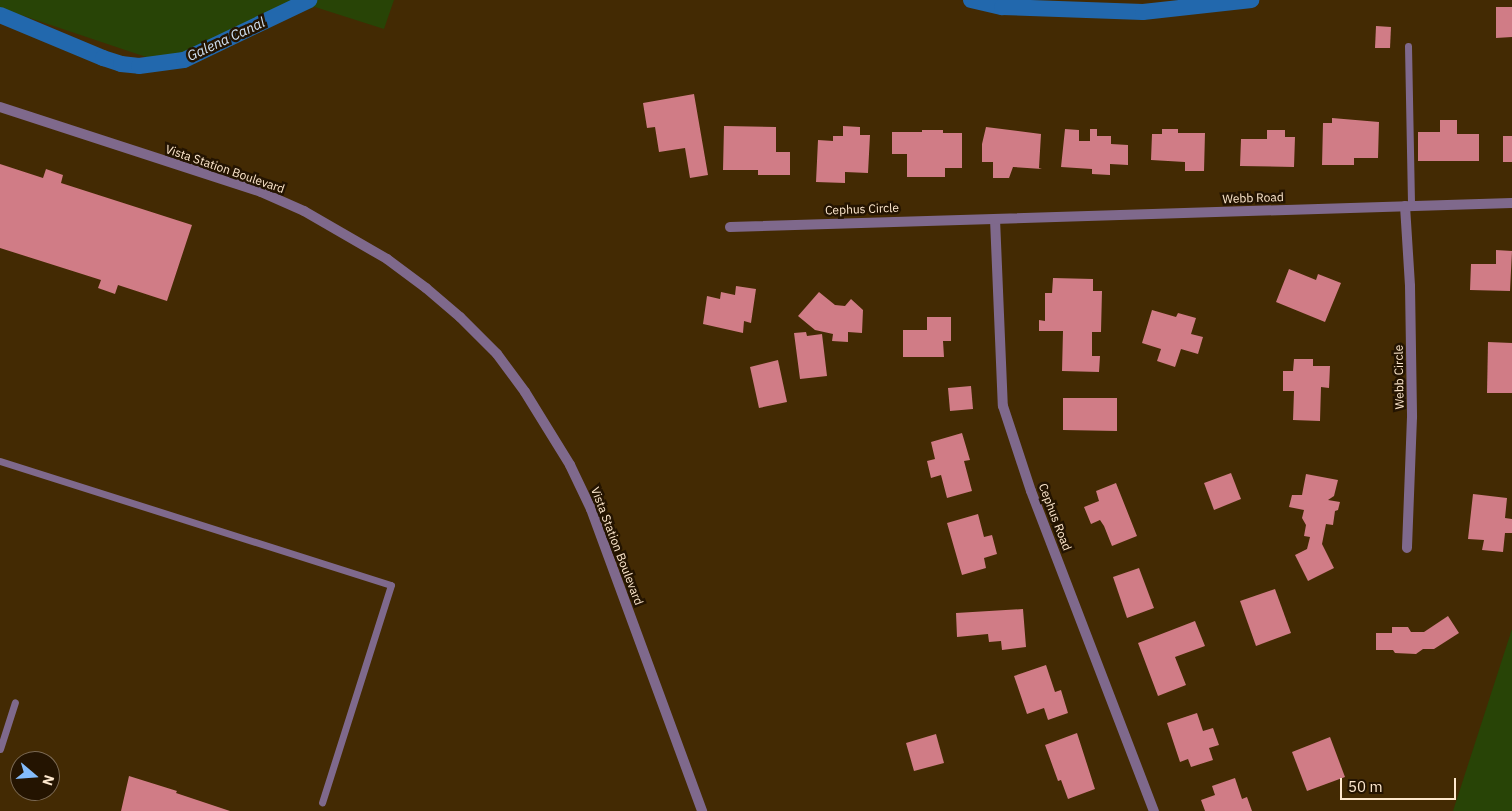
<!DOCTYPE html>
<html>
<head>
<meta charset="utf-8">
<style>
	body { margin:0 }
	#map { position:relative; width:1512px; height:811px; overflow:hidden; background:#432a03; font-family:"IBM Plex Sans",sans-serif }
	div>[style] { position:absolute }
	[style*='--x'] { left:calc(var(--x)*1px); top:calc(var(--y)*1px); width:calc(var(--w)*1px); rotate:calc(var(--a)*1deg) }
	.green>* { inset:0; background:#284406 }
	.canal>* { height:16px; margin:-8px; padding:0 8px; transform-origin:8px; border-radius:8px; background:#2268ad }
	.building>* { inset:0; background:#d07c86 }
	.service>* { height:7px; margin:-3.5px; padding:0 3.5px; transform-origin:3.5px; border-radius:3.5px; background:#7f698c }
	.minor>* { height:10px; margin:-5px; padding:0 5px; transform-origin:5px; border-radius:5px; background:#7f698c }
	.tertiary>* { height:10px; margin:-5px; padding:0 5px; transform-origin:5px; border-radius:5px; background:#7f698c }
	span { translate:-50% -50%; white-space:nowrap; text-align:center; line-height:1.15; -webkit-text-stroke:5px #241401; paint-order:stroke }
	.street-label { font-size:12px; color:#fee8ce }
	.water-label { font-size:14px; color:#d1e2f5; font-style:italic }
	.north { position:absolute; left:10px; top:751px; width:50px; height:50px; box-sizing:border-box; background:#241401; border:1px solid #7b6953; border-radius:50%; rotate:108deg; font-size:14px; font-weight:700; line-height:20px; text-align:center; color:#fee8ce }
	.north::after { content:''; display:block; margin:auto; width:18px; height:22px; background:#84bcfb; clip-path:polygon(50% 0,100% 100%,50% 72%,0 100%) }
	.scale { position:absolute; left:1340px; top:778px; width:116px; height:22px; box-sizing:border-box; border:2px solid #fee8ce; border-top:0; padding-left:6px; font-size:15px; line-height:18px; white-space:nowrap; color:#fee8ce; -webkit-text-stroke:4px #241401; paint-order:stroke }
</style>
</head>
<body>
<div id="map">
	<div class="green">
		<i style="clip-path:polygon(0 0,394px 0,384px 29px,315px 7px,158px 61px,0 8px)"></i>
		<i style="clip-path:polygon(1512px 629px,1512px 811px,1453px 811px)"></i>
	</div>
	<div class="canal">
		<i style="--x:971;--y:0;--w:32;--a:13"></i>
		<i style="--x:1002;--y:7;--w:141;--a:2"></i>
		<i style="--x:1143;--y:12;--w:109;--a:-6.3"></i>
		<i style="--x:0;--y:15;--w:112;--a:22.7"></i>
		<i style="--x:103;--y:58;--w:19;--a:18"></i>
		<i style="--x:121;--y:64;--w:18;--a:6"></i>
		<i style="--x:139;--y:66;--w:45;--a:-7.6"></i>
		<i style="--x:184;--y:60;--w:139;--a:-25.6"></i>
	</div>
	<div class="building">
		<i style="clip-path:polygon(1496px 7px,1512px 7px,1512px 37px,1496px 38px)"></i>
		<i style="clip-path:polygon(1376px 26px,1391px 27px,1390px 48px,1375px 48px)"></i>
		<i style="clip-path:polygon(694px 94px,708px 175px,690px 178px,685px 148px,659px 152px,655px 127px,647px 128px,643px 103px)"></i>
		<i style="clip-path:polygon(1332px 118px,1379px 122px,1378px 158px,1354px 158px,1354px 165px,1322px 165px,1323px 123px,1332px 123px)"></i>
		<i style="clip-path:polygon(1440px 120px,1457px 120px,1457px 134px,1479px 134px,1479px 161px,1418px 161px,1418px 132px,1440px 132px)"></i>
		<i style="clip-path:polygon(724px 126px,776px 127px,776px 152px,790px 152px,790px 175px,758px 175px,758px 170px,723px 170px)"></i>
		<i style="clip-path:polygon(843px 126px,860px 127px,860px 135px,870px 135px,868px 173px,845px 172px,845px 183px,816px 182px,818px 140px,833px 141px,833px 136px,843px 136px)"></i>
		<i style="clip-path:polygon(986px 127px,1041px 134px,1039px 168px,1042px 169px,1013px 167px,1009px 178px,993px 178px,993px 162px,982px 162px,982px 144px)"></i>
		<i style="clip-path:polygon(1065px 129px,1079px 130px,1079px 141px,1090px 141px,1090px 129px,1097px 129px,1097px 136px,1111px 136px,1111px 144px,1128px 145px,1128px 165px,1110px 164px,1110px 175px,1092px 174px,1092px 169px,1061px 167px)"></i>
		<i style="clip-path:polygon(1162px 129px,1178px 129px,1178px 133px,1205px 133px,1204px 171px,1185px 171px,1185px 162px,1151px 160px,1152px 134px,1162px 134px)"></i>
		<i style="clip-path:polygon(922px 130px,943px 130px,943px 133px,962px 133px,962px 168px,945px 168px,945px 177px,907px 177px,907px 154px,892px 154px,892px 132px,922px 132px)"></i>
		<i style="clip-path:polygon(1267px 130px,1285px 130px,1285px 137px,1295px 137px,1294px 167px,1240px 166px,1241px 139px,1267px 139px)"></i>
		<i style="clip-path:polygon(1503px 136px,1512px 136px,1512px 162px,1503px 162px)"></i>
		<i style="clip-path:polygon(0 164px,43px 178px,46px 169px,63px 175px,61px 183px,192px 225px,167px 301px,118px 285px,115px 294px,98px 288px,101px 280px,0 248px)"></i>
		<i style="clip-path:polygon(1496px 250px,1512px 251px,1510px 291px,1470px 290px,1471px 264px,1496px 264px)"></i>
		<i style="clip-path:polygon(1289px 269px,1316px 280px,1318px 274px,1341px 283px,1325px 322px,1276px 302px)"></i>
		<i style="clip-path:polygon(1053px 278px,1093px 279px,1093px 291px,1102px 291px,1101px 332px,1092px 332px,1092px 356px,1100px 356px,1099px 372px,1062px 371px,1063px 331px,1039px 331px,1039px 320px,1045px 321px,1045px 293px,1052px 293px)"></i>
		<i style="clip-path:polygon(736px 286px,756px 289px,751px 323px,744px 321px,743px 333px,703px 324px,707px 296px,720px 299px,721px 292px,735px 295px)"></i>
		<i style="clip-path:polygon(819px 292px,835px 305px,845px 306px,851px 299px,863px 310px,862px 333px,848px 332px,848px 342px,832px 341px,833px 334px,815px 330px,798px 316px)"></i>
		<i style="clip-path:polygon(1152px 310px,1176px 317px,1178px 313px,1196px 318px,1191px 334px,1203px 337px,1198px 354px,1181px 349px,1175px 367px,1157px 361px,1161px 349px,1142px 343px)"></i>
		<i style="clip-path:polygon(927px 317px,951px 317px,951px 341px,943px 341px,944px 357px,903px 357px,903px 330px,927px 330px)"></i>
		<i style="clip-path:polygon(806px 332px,807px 336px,822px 334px,827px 376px,800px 379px,794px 333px)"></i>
		<i style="clip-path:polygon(1488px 342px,1512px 343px,1512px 393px,1487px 393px)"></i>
		<i style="clip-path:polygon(1294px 359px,1313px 359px,1313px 366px,1330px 366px,1329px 388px,1321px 387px,1320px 421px,1293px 420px,1294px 391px,1283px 391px,1283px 371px,1293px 371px)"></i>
		<i style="clip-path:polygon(778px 360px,787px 402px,759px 408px,750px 367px)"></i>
		<i style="clip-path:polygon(971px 386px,973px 409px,950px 411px,948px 388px)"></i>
		<i style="clip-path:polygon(1063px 398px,1117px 398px,1117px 431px,1063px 430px)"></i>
		<i style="clip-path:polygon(962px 433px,970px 460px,964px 461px,972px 491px,947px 498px,941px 475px,931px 478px,927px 461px,935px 459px,931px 442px)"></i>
		<i style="clip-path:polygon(1231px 473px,1241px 499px,1214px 510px,1204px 483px)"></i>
		<i style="clip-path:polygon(1306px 474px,1338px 480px,1334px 496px,1328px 500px,1340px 502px,1338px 510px,1335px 511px,1333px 525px,1326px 524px,1322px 544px,1334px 568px,1308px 581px,1295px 555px,1307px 549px,1310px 537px,1304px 536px,1306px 525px,1302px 518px,1304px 510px,1289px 507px,1292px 495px,1302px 495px)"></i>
		<i style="clip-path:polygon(1116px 483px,1137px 536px,1112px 546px,1104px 526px,1100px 520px,1091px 524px,1084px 507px,1099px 501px,1096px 491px)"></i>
		<i style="clip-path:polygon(1473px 494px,1507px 498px,1505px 518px,1512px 519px,1512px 533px,1505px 533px,1503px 552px,1482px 550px,1484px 540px,1468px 539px)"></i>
		<i style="clip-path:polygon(978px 514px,984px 537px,992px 535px,997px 554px,984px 558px,986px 568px,962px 575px,947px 523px)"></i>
		<i style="clip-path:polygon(1139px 568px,1154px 608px,1127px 618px,1113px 577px)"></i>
		<i style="clip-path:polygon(1275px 589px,1291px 633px,1256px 646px,1240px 601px)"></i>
		<i style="clip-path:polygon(1023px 609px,1026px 647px,1002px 650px,1001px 641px,989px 642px,988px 634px,957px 637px,956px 613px)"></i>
		<i style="clip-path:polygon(1448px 616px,1459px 633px,1434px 649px,1423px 649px,1416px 654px,1395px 653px,1393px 650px,1376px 650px,1376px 633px,1392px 633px,1392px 627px,1408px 627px,1411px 632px,1424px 632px)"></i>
		<i style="clip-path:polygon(1195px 621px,1205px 646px,1175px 657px,1186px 685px,1158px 696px,1138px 643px)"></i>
		<i style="clip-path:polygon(1046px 665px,1055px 692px,1061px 690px,1068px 713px,1048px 720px,1044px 708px,1027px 714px,1014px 676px)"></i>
		<i style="clip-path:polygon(1197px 713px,1203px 731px,1213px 728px,1219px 745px,1209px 748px,1213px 760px,1191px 767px,1188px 759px,1180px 762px,1167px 723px)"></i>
		<i style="clip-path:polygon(1077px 733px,1095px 789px,1068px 799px,1061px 780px,1058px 781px,1045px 745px)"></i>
		<i style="clip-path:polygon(936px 734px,944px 763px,914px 771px,906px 743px)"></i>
		<i style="clip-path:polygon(1330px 737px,1345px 777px,1307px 791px,1292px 752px)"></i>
		<i style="clip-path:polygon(129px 776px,177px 791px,176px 793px,230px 811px,121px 811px)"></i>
		<i style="clip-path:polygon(1235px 778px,1242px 799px,1247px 797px,1252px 811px,1205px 811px,1201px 800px,1215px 795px,1212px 786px)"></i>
	</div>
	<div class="service">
		<i style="--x:1408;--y:46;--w:160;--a:88.9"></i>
		<i style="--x:0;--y:461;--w:410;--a:17.6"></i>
		<i style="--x:391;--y:585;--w:228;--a:107.6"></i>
		<i style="--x:0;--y:749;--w:49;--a:-72.3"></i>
	</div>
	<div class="minor">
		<i style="--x:1405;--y:206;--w:80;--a:86.4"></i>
		<i style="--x:1410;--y:286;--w:131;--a:89.1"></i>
		<i style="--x:1412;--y:417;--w:131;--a:92.2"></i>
		<i style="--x:995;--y:219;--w:187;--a:87.6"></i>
		<i style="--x:1003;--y:406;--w:89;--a:71.8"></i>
		<i style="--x:1031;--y:491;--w:343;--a:69"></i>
		<i style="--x:730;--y:227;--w:782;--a:-1.76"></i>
	</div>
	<div class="tertiary">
		<i style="--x:0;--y:107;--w:274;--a:18"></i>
		<i style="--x:261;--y:192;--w:47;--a:23.8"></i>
		<i style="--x:304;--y:211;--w:96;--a:30"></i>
		<i style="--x:387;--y:259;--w:49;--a:36.6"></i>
		<i style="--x:426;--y:288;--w:45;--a:40.5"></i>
		<i style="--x:460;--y:317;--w:52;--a:45"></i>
		<i style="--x:497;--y:354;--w:47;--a:53.6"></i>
		<i style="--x:525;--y:392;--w:86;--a:58.3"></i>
		<i style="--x:570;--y:465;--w:49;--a:64.5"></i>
		<i style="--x:591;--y:509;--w:322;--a:69.8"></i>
	</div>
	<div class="street-label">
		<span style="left:225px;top:169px;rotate:19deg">Vista Station Boulevard</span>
		<span style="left:1253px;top:198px;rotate:-2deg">Webb Road</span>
		<span style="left:862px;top:209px;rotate:-2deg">Cephus Circle</span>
		<span style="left:1399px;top:377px;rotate:-91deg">Webb Circle</span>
		<span style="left:1055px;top:517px;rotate:69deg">Cephus Road</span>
		<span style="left:617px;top:546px;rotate:69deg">Vista Station Boulevard</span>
	</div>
	<div class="water-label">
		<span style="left:226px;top:39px;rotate:-25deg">Galena Canal</span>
	</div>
	<div class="north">N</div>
	<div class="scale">50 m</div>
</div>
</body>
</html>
